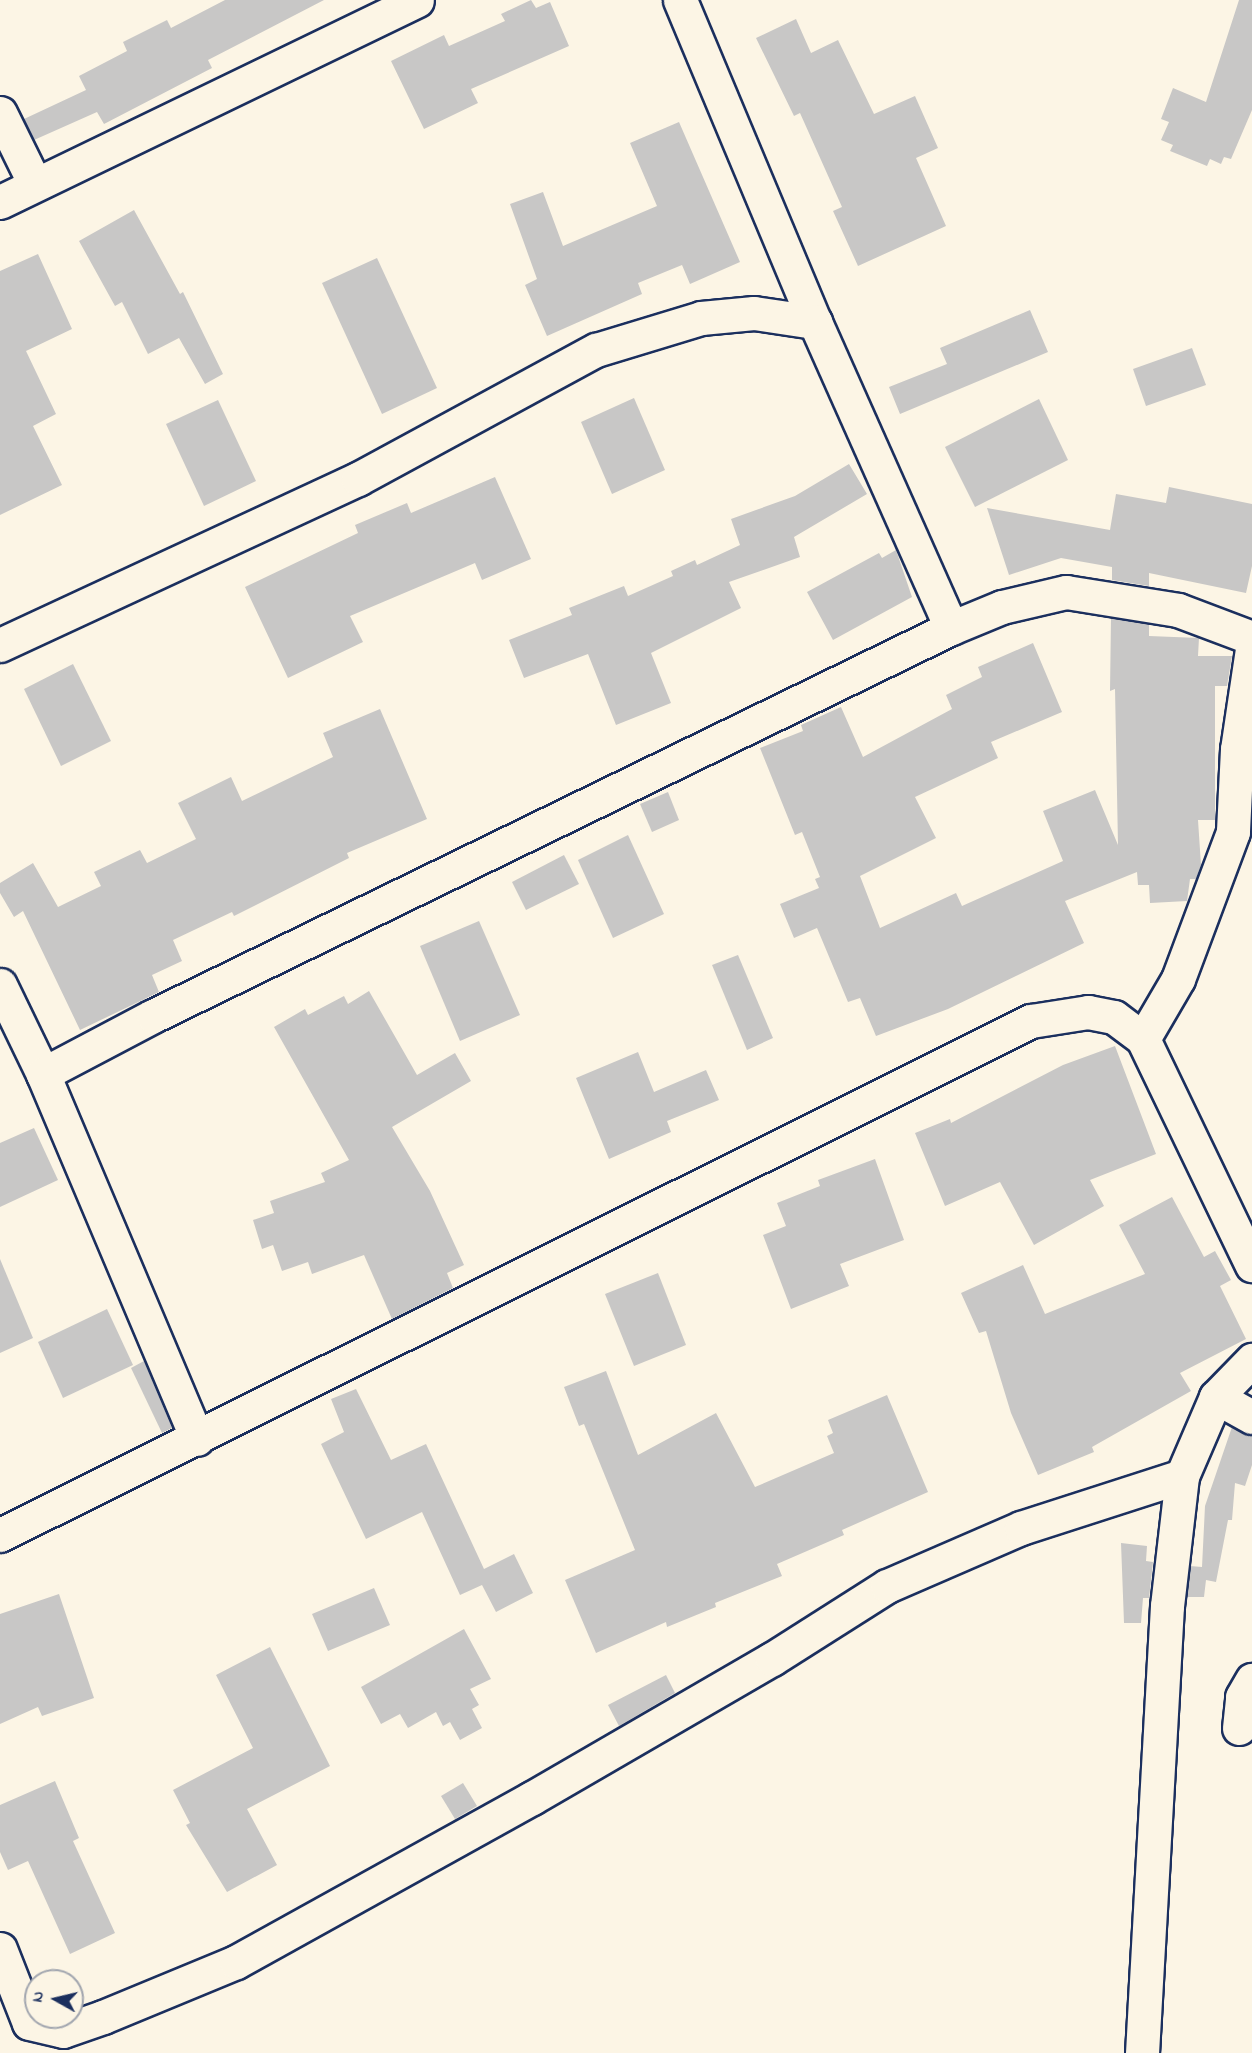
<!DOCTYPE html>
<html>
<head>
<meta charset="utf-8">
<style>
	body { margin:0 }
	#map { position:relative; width:1252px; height:2053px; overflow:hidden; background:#fcf5e5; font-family:"Indie Flower",sans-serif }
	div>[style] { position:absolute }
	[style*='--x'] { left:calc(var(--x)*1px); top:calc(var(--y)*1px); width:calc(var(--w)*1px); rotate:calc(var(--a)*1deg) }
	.building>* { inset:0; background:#c8c7c6 }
	.roads { filter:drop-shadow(2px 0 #1b2f5e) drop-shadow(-2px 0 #1b2f5e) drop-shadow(0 2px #1b2f5e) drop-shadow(0 -2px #1b2f5e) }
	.minor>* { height:33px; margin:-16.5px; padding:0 16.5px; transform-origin:16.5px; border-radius:16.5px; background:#fcf5e5 }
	span { translate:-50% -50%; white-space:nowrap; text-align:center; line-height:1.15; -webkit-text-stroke:4.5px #fcf5e5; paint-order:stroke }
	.north { position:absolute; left:24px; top:1969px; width:60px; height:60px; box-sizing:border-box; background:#fcf5e5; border:2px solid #a2a6af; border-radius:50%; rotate:278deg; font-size:16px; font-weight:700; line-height:24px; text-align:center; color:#1b2f5e }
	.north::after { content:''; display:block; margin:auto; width:21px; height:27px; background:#1b2f5e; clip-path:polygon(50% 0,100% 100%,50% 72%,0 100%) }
</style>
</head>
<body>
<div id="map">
	<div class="building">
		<i style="clip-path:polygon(225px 0,324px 0,208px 60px,212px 68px,104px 124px,97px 112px,34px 140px,24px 119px,86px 90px,79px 76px,127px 51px,123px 42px,167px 20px,171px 28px)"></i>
		<i style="clip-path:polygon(531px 0,536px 8px,550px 2px,569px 46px,471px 89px,478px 103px,424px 129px,391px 61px,444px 35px,449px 46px,505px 21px,501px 14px)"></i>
		<i style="clip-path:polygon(1239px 0,1252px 0,1252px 110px,1231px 159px,1224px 157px,1221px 164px,1210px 159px,1207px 166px,1170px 151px,1173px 145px,1161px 140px,1169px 122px,1161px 119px,1173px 88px,1206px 102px)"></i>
		<i style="clip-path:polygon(796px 19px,811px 53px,838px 40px,874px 114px,915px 96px,938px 148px,916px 158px,946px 226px,858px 266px,833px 211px,842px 207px,800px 113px,794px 116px,756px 38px)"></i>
		<i style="clip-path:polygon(679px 122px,740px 262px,690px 284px,682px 265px,638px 283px,642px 294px,547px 336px,525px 285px,537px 279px,510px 204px,543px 192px,563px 246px,657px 206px,630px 143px)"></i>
		<i style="clip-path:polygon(134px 210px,180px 294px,183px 292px,223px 374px,205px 384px,179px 338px,148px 354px,122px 302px,115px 306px,79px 241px)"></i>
		<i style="clip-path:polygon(38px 254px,72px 329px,26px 351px,56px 414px,33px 426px,62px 485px,0 515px,0 271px)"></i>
		<i style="clip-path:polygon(377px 258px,437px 388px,382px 414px,322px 283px)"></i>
		<i style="clip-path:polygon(1030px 310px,1048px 352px,900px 414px,889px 387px,947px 364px,940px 348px)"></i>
		<i style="clip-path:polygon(1192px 348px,1206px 385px,1146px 406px,1133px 369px)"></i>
		<i style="clip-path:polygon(634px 398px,665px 470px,612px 494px,581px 422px)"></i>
		<i style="clip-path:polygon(1039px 399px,1068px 460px,975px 507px,945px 447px)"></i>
		<i style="clip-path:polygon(218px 400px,256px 481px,204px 506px,166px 424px)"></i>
		<i style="clip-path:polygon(849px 464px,867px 494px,794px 537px,800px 557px,729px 582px,741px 608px,651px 653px,671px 703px,616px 725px,588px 654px,524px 678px,509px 640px,572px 615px,569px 608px,624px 586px,628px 596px,673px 576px,671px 571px,695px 560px,697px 565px,740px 545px,731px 519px,795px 496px)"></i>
		<i style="clip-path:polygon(495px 477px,531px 559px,482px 580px,475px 563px,350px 616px,363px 642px,288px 678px,245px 587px,358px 533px,355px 525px,407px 503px,411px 513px)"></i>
		<i style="clip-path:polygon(1169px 487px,1252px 504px,1252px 566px,1246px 593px,1149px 573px,1149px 586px,1112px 580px,1112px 567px,1061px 558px,1009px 575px,987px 508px,1110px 530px,1116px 494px,1166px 503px)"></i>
		<i style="clip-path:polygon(896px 550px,912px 597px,833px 640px,807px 592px,879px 553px,882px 558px)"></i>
		<i style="clip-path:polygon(1111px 618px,1149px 624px,1149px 636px,1199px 638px,1198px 656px,1232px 656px,1227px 686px,1215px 686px,1215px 820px,1198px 820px,1201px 865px,1196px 879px,1190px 879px,1187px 901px,1150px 903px,1149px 885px,1138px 885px,1137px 872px,1065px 901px,1084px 943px,948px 1009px,876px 1036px,860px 998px,848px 1002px,817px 928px,794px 938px,780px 904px,819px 888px,815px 879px,820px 877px,802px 832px,795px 835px,760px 748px,803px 731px,801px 725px,841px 707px,863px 757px,952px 709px,946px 695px,982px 677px,978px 667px,1033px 643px,1062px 712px,991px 742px,998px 758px,915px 797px,936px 838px,860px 876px,880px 928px,956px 893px,962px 906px,1063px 861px,1043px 811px,1095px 790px,1118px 845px,1115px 689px,1110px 691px)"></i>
		<i style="clip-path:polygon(73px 664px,111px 741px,61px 766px,24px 689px)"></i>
		<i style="clip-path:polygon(380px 709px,427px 819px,347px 853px,349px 858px,234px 916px,232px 912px,173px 940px,182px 961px,152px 975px,159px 992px,80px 1030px,23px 911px,14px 917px,0 893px,0 883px,33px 863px,58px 907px,101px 886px,94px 872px,140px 850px,147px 863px,196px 839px,178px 803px,231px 777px,242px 801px,333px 757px,323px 733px)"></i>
		<i style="clip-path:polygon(668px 792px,679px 820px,652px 832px,640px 804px)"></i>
		<i style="clip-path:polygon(628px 835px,664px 914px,613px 938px,578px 860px)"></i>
		<i style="clip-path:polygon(564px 855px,579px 884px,526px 910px,512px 882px)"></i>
		<i style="clip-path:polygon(479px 921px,520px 1015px,460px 1041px,420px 946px)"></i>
		<i style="clip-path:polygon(738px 955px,773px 1038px,747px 1050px,712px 965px)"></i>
		<i style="clip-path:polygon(369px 991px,417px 1075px,455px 1053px,471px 1081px,392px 1127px,430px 1191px,464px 1265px,447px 1273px,453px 1288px,392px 1319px,364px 1255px,312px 1274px,308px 1262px,282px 1271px,273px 1245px,262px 1249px,253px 1220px,274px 1213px,270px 1201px,325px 1182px,321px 1173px,349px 1160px,274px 1027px,305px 1009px,308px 1015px,344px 996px,348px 1004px)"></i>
		<i style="clip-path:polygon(1115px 1046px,1156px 1154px,1090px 1180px,1104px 1206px,1034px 1245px,1000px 1182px,945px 1206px,915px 1133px,950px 1119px,951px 1123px,1063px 1065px)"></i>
		<i style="clip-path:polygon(638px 1052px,654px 1092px,706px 1070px,719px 1100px,667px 1121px,671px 1132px,609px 1159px,576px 1078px)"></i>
		<i style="clip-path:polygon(34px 1128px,58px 1180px,0 1207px,0 1143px)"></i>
		<i style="clip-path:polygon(875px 1159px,904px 1240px,840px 1264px,849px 1286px,791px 1309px,763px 1235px,786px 1226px,777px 1203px,820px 1186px,818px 1180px)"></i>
		<i style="clip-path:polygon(1172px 1197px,1204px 1257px,1215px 1251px,1231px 1280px,1220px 1286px,1246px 1339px,1180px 1373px,1191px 1391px,1092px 1447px,1094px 1452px,1038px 1475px,1011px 1413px,986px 1331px,979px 1333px,961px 1293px,1023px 1265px,1045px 1314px,1145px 1274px,1119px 1225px)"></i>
		<i style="clip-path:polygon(0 1259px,33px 1338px,0 1353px)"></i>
		<i style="clip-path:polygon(658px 1273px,686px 1345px,634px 1366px,605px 1294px)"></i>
		<i style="clip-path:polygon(107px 1309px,133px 1365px,63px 1398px,38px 1342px)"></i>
		<i style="clip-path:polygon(144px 1361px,172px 1428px,162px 1433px,131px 1368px)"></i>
		<i style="clip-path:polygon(606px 1371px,638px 1455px,716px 1413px,755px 1487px,834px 1453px,827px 1436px,833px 1433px,828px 1420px,887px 1395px,928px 1492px,842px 1530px,844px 1535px,777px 1564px,782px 1576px,715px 1603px,716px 1607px,667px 1627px,666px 1622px,596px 1653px,565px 1580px,635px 1550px,584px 1424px,579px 1426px,564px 1387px)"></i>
		<i style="clip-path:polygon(356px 1389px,391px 1460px,426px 1444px,484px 1569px,514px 1554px,533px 1593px,496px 1612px,482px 1585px,460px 1595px,422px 1512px,366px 1539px,321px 1444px,344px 1432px,331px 1399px)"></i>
		<i style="clip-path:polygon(1232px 1427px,1252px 1436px,1252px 1465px,1245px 1486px,1235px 1483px,1232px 1520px,1228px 1520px,1216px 1582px,1206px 1580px,1204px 1597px,1187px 1597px,1190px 1566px,1202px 1567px,1205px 1506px)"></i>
		<i style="clip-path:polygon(1121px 1543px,1147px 1546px,1146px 1561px,1153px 1562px,1149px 1598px,1143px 1598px,1141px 1623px,1124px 1623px)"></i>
		<i style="clip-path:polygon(374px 1588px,390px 1625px,328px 1651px,312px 1614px)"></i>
		<i style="clip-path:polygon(59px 1594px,94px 1698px,42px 1716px,38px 1707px,0 1724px,0 1614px)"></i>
		<i style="clip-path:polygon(464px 1629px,491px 1679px,470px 1689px,479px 1705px,472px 1709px,482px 1728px,460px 1740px,450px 1722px,443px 1726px,436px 1712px,408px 1728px,400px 1714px,381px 1724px,361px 1687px)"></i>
		<i style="clip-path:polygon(270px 1647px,330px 1766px,247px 1809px,277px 1865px,227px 1892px,186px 1825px,190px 1823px,173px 1790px,253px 1748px,216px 1675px)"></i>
		<i style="clip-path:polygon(666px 1675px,675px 1693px,619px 1726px,608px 1705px)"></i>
		<i style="clip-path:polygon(55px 1781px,79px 1838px,73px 1841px,115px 1933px,70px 1954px,28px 1861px,8px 1870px,0 1852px,0 1805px)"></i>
		<i style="clip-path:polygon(463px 1783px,477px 1806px,455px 1819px,441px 1796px)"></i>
	</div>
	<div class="roads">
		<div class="minor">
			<i style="--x:680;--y:0;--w:349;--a:67.3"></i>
			<i style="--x:815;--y:322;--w:335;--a:66"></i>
			<i style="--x:0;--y:113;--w:79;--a:63.8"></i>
			<i style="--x:0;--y:202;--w:463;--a:-25.8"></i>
			<i style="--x:0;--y:645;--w:395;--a:-24.9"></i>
			<i style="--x:358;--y:479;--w:271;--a:-28.5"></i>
			<i style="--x:596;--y:350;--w:110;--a:-16.9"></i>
			<i style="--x:701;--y:318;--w:53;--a:-5.4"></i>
			<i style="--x:754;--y:313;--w:62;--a:8.4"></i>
			<i style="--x:1252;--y:649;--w:101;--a:98.5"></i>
			<i style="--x:1237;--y:749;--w:83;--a:92.8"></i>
			<i style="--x:1233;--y:832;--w:157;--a:110.5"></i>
			<i style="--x:1178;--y:979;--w:69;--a:120.3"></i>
			<i style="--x:1143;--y:1039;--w:251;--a:64.3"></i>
			<i style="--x:0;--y:985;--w:99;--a:64.2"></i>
			<i style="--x:43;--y:1074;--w:396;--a:67.1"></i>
			<i style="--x:43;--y:1074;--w:124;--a:-27.8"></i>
			<i style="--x:153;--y:1016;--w:887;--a:-25.93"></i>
			<i style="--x:951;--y:628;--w:55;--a:-22.4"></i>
			<i style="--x:1002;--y:607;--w:66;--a:-13.2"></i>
			<i style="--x:1066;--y:592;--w:113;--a:9.1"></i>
			<i style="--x:1178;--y:610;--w:79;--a:20.7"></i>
			<i style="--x:1216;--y:1397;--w:41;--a:29.1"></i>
			<i style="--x:0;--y:1535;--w:1152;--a:-26.5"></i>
			<i style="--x:1031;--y:1021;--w:58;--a:-9"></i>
			<i style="--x:1088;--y:1012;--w:26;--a:11"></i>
			<i style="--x:1114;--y:1017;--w:36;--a:37"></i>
			<i style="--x:1239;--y:1728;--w:31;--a:-84"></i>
			<i style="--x:1242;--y:1697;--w:20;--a:-60"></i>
			<i style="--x:0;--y:1949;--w:79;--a:68.6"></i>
			<i style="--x:29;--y:2023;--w:35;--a:13"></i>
			<i style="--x:63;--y:2031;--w:42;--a:-19.3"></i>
			<i style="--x:103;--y:2017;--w:144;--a:-22.5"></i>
			<i style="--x:236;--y:1962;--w:338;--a:-29"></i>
			<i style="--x:532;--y:1798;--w:277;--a:-30.1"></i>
			<i style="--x:772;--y:1659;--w:136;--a:-32.4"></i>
			<i style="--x:887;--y:1586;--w:146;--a:-23.4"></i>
			<i style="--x:1021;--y:1528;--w:169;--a:-17.9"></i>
			<i style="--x:1142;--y:2053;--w:448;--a:-86.8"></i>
			<i style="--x:1167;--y:1606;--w:131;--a:-83.4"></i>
			<i style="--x:1182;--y:1476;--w:86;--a:-66.7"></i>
			<i style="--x:1216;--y:1397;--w:52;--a:-45.8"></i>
		</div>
	</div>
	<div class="north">N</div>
</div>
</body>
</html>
